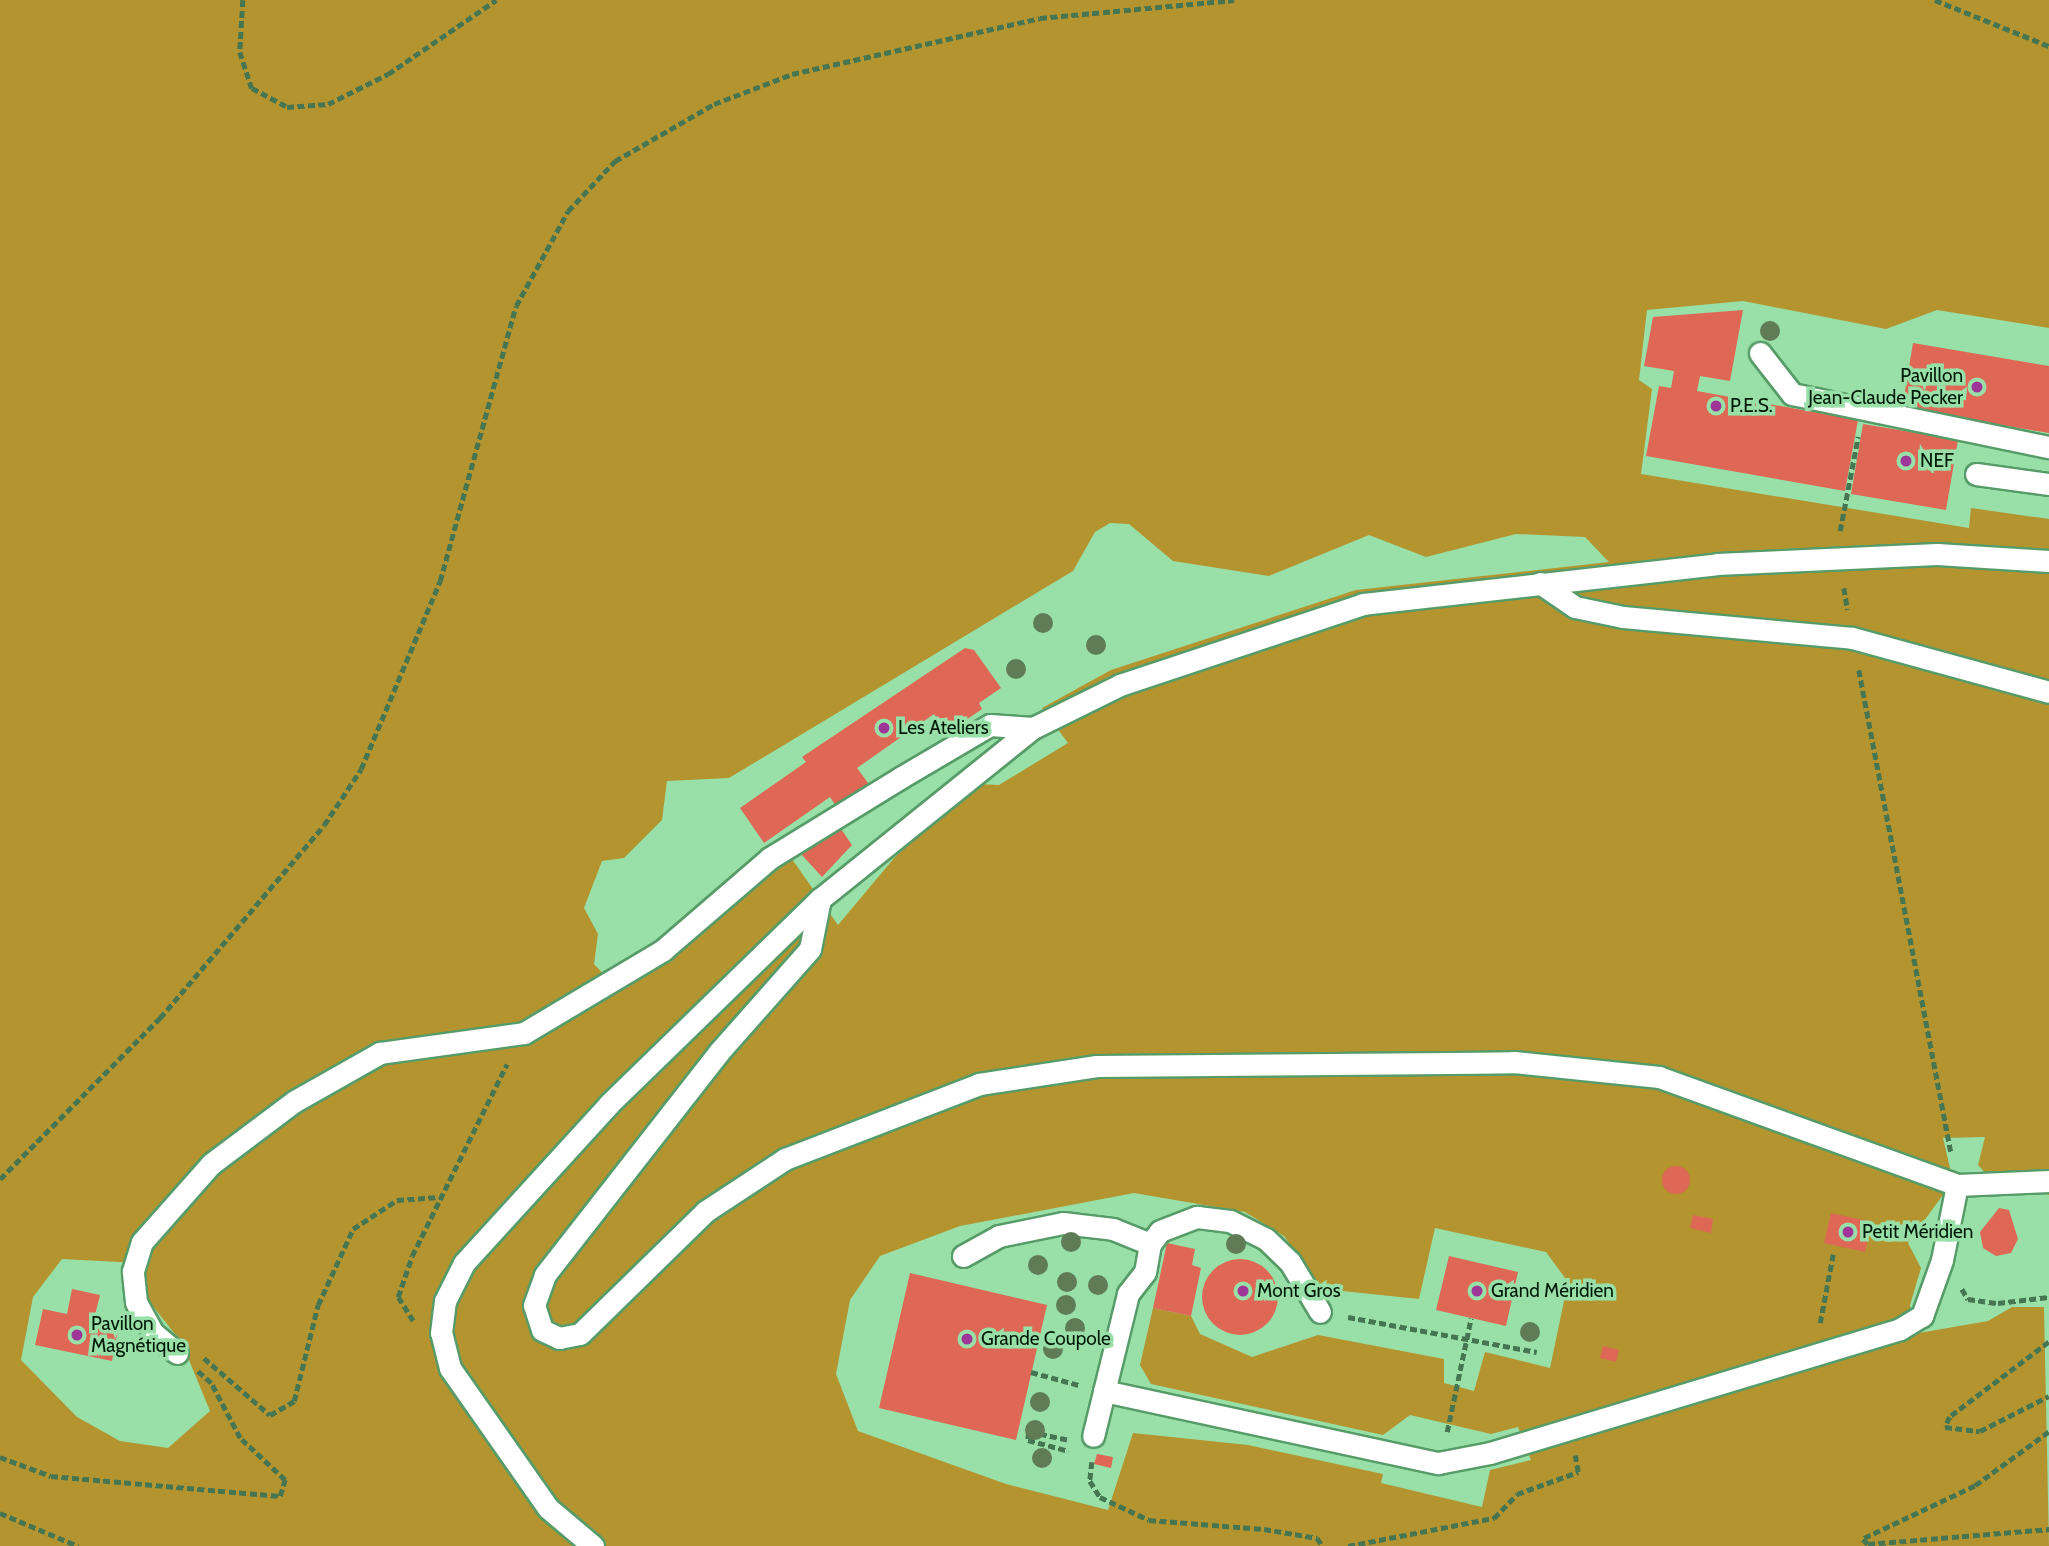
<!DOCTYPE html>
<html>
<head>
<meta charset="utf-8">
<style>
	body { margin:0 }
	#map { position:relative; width:2049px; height:1546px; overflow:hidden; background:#98e0a8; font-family:Cabin,sans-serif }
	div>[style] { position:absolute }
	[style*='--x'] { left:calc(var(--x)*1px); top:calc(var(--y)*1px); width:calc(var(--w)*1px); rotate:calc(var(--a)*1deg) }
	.forest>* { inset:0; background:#b4942f }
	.building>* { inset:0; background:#de6855 }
	.round { border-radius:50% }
	.path>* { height:4.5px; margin-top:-2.25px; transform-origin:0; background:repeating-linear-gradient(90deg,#467551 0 7px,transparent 0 10.5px) }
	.roads { filter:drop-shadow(2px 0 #579c68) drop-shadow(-2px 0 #579c68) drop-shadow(0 2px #579c68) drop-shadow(0 -2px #579c68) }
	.service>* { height:21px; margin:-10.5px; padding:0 10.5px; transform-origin:10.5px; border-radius:10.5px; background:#fff }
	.trees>* { width:20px; height:20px; margin:-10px; border-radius:50%; background:#5f7c57 }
	.dots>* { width:19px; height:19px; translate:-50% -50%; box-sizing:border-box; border:4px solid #98e0a8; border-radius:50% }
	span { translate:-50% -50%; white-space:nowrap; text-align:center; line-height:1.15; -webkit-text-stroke:7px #98e0a8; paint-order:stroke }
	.poi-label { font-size:19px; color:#001906 }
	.right { translate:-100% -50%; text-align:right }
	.left { translate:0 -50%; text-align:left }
</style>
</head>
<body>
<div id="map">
	<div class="forest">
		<i style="clip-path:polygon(evenodd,0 0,2049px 0,2049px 328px,1937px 310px,1886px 329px,1743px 301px,1647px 310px,1639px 380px,1652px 389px,1641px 474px,1969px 528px,1971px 508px,2049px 519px,2049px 1195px,1992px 1180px,1978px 1165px,1985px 1137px,1943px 1138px,1953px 1181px,1908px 1243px,1921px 1268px,1910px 1305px,1913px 1334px,1988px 1321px,2012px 1307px,2044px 1307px,2049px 1546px,0 1546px,0 0,1110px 523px,1129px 524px,1173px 561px,1269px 576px,1369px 535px,1426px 557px,1516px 534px,1585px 537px,1609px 562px,1356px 590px,1111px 670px,1042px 708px,1068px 743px,999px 785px,977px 784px,895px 857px,838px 925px,792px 859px,770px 858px,613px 984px,594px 964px,598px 934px,584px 908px,602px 861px,624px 858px,662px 820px,667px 781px,729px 778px,1073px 571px,1095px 532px,1110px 523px,0 0,1134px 1193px,1245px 1212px,1284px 1236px,1323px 1289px,1419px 1299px,1435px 1228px,1546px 1252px,1568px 1282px,1550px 1368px,1485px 1352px,1474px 1391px,1444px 1383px,1444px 1359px,1318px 1335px,1252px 1357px,1200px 1334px,1191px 1316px,1153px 1308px,1140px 1365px,1151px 1384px,1383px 1435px,1410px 1415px,1491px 1434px,1518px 1427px,1531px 1460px,1490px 1470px,1482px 1507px,1381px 1483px,1383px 1474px,1248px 1445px,1133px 1433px,1108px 1510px,1006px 1484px,858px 1431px,836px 1374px,850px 1300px,880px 1256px,960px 1226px,1134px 1193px,0 0,62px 1259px,138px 1263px,141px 1291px,182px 1343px,210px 1411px,168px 1448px,120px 1441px,77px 1417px,21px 1360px,33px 1297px,62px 1259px)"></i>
	</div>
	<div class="building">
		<i style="clip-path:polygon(1743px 310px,1730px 381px,1700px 376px,1697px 391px,1858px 420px,1845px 491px,1646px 456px,1659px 386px,1671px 388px,1674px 371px,1644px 366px,1653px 317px)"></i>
		<i style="clip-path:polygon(1913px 343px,2049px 366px,2049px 433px,1951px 417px,1947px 438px,1958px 440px,1946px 510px,1851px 494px,1863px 424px,1935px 436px,1938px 415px,1902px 409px)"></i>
		<i style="clip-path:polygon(965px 648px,974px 650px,1001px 688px,979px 703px,982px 709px,947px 733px,934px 714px,857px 768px,871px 787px,838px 809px,830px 797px,764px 843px,740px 808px,806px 762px,802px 757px)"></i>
		<i style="clip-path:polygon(839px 826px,852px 845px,822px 877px,801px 854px)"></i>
		<i class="round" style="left:1662px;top:1166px;width:28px;height:28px"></i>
		<i style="clip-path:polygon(1999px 1208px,2009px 1210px,2018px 1239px,2011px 1253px,1996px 1256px,1983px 1248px,1980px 1232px)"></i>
		<i style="clip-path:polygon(1831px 1213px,1872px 1222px,1865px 1252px,1824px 1243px)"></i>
		<i style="clip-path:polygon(1693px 1215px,1713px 1219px,1711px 1233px,1690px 1228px)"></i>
		<i style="clip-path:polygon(1167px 1243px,1195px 1249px,1192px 1265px,1201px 1268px,1191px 1316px,1153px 1308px)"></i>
		<i style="clip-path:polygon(1449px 1256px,1518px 1272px,1506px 1326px,1436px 1310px)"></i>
		<i class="round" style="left:1202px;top:1259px;width:76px;height:76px"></i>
		<i style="clip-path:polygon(910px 1273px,1047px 1305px,1016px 1440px,879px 1408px)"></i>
		<i style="clip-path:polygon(72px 1289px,100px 1295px,94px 1319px,119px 1325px,112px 1361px,35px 1345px,43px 1309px,67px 1314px)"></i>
		<i style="clip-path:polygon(1603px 1346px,1619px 1350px,1616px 1362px,1600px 1358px)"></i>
		<i style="clip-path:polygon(1097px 1454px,1113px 1457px,1111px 1468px,1094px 1464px)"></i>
	</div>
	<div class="path">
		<i style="--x:243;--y:0;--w:52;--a:93.3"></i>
		<i style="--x:240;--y:52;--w:38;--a:72"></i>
		<i style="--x:252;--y:88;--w:40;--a:28"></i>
		<i style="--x:287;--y:107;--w:41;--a:-4.2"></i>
		<i style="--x:328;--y:104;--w:67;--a:-26.6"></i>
		<i style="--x:388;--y:74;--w:131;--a:-34.4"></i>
		<i style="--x:1935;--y:0;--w:123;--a:22"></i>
		<i style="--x:1840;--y:531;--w:96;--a:-79.2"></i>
		<i style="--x:1844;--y:588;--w:22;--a:80"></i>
		<i style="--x:1859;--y:670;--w:492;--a:79.2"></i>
		<i style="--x:0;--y:1179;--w:227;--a:-45.2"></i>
		<i style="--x:160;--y:1018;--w:253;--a:-49.6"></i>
		<i style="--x:324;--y:825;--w:67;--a:-56.5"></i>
		<i style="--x:361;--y:769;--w:204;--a:-67.2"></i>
		<i style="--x:440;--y:581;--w:285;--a:-74.6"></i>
		<i style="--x:516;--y:306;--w:108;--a:-61.3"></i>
		<i style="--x:568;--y:211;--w:69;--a:-46.8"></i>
		<i style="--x:615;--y:161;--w:114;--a:-29.9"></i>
		<i style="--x:714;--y:104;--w:84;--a:-21"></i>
		<i style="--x:792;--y:74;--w:254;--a:-12.7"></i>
		<i style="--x:1040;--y:18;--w:195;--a:-5.3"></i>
		<i style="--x:1962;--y:1289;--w:12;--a:59"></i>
		<i style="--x:1968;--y:1299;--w:30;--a:8"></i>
		<i style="--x:1998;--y:1303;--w:51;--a:-6.7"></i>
		<i style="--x:1348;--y:1317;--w:192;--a:10.5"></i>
		<i style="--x:413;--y:1321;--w:28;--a:-122"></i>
		<i style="--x:398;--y:1297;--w:43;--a:-71.1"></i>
		<i style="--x:412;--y:1256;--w:214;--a:-63.7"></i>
		<i style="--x:1820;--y:1323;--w:70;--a:-79.3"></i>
		<i style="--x:2049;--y:1342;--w:124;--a:142.9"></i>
		<i style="--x:1950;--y:1417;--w:11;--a:117"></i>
		<i style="--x:1945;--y:1427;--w:35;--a:7"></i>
		<i style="--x:1980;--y:1431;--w:77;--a:-26.9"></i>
		<i style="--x:204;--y:1358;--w:87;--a:40.8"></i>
		<i style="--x:270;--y:1415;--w:28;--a:-30"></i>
		<i style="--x:294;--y:1401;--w:99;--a:-76"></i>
		<i style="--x:318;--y:1305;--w:84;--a:-65.3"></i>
		<i style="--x:353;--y:1229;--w:53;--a:-33.4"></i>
		<i style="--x:397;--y:1200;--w:39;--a:-4"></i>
		<i style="--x:1031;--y:1372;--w:50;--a:15.2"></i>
		<i style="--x:1447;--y:1432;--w:116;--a:-78.1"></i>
		<i style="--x:2049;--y:1432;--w:92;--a:143.9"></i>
		<i style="--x:1975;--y:1486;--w:124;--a:154.7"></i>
		<i style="--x:1863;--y:1539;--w:7;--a:45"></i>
		<i style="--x:1868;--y:1544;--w:182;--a:-4.7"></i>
		<i style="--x:1067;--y:1440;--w:39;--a:-168"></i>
		<i style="--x:1029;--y:1432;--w:8;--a:97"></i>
		<i style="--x:1028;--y:1440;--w:42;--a:15"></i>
		<i style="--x:0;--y:1457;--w:54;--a:20.4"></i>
		<i style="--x:51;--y:1476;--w:230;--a:5"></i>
		<i style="--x:280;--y:1496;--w:17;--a:-73"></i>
		<i style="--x:285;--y:1480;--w:62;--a:-137"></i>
		<i style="--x:240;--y:1438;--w:62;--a:-117.8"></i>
		<i style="--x:211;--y:1383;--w:20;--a:-139"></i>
		<i style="--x:1092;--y:1462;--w:19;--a:96"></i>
		<i style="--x:1090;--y:1481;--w:19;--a:58"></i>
		<i style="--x:1100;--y:1497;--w:54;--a:25.1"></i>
		<i style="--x:1149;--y:1520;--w:115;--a:4.5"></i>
		<i style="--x:1264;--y:1529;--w:54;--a:9.6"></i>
		<i style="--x:1317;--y:1538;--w:10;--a:53"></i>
		<i style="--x:0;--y:1513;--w:85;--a:22.9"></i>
		<i style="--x:1348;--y:1546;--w:149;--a:-10.9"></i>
		<i style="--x:1494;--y:1518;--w:33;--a:-46"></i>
		<i style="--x:1517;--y:1494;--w:65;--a:-19.8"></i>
		<i style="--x:1578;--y:1472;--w:17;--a:-100"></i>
	</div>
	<div class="roads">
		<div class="service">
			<i style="--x:1760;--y:353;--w:52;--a:52"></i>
			<i style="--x:1792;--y:394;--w:262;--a:11.7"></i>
			<i style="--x:1976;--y:474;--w:74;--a:7.8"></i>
			<i style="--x:1540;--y:583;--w:42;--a:34.4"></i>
			<i style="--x:1575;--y:607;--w:49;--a:11.8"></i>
			<i style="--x:1623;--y:617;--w:230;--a:5.2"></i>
			<i style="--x:1852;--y:638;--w:204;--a:15.3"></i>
			<i style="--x:820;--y:899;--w:51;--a:101.3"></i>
			<i style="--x:810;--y:949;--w:137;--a:131.5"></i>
			<i style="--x:719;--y:1052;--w:283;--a:128"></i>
			<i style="--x:545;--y:1275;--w:32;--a:110"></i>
			<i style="--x:534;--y:1305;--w:26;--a:72"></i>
			<i style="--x:542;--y:1330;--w:19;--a:25"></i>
			<i style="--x:559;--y:1338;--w:21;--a:-11"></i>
			<i style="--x:580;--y:1334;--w:176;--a:-44.3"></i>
			<i style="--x:706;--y:1211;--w:95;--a:-33.4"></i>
			<i style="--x:785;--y:1159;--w:208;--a:-21.1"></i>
			<i style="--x:979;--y:1084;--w:119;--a:-8.7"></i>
			<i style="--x:1097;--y:1066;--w:417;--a:-0.5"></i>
			<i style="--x:1514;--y:1062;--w:146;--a:5.9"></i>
			<i style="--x:1659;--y:1077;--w:317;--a:19.9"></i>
			<i style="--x:1957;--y:1185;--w:92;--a:-2.5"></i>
			<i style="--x:1150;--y:1244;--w:16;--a:-52"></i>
			<i style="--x:1160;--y:1231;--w:40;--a:-21"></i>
			<i style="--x:1197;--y:1217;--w:33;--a:7"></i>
			<i style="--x:1230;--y:1221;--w:40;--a:26.6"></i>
			<i style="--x:1266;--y:1239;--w:33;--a:44"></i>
			<i style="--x:1290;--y:1262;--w:58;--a:59"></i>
			<i style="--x:963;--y:1256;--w:41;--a:-29.1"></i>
			<i style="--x:999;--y:1236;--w:65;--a:-11.5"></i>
			<i style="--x:1063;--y:1223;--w:50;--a:6.8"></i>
			<i style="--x:1113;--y:1229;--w:40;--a:22"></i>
			<i style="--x:1150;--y:1244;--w:28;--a:100"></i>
			<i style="--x:1145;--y:1272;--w:28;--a:128"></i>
			<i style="--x:1128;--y:1294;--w:146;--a:103.8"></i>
			<i style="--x:177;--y:1353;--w:31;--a:-140"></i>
			<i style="--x:153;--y:1333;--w:35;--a:-119"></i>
			<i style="--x:136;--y:1302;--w:31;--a:-96"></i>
			<i style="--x:133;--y:1271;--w:30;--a:-73"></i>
			<i style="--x:142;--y:1242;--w:104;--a:-48.5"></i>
			<i style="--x:211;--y:1164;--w:105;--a:-36.9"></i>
			<i style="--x:295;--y:1101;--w:98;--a:-29.5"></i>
			<i style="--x:380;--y:1053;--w:145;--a:-7.9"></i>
			<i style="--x:524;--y:1033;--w:162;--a:-30.8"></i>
			<i style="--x:663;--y:950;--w:141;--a:-40.7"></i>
			<i style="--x:770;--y:858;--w:153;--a:-31.6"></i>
			<i style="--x:900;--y:778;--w:104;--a:-30.5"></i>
			<i style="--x:990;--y:725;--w:43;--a:4"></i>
			<i style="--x:1104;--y:1391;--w:342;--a:12.2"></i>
			<i style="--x:1438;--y:1463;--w:53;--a:-10.9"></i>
			<i style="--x:1490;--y:1453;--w:428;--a:-16.8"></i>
			<i style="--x:1900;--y:1329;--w:26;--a:-31"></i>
			<i style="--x:1922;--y:1316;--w:59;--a:-70.3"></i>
			<i style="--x:1942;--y:1260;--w:76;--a:-78.7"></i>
			<i style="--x:593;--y:1546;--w:59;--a:-139.8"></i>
			<i style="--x:548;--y:1508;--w:171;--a:-125"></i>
			<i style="--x:450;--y:1368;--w:36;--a:-104"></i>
			<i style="--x:441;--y:1333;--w:32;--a:-83"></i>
			<i style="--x:445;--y:1301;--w:42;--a:-63.4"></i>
			<i style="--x:464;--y:1263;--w:215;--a:-47.6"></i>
			<i style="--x:609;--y:1104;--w:294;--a:-44.2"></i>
			<i style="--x:820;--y:899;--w:273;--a:-38.8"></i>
			<i style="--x:1033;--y:728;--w:97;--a:-26.3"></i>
			<i style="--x:1120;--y:685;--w:256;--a:-18.4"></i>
			<i style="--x:1363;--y:604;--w:356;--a:-6.4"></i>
			<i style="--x:1717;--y:564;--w:220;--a:-2.6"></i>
			<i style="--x:1937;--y:554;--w:112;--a:3.6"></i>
		</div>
	</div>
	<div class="trees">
		<i style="left:1770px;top:331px"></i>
		<i style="left:1043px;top:623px"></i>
		<i style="left:1096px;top:645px"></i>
		<i style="left:1016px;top:669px"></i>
		<i style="left:1071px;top:1242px"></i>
		<i style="left:1236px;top:1244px"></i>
		<i style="left:1038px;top:1265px"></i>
		<i style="left:1067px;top:1282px"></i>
		<i style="left:1098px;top:1285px"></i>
		<i style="left:1066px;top:1305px"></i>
		<i style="left:1075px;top:1328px"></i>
		<i style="left:1530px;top:1332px"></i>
		<i style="left:1053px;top:1349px"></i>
		<i style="left:1040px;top:1402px"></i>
		<i style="left:1035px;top:1430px"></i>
		<i style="left:1042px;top:1458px"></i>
	</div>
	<div class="dots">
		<i style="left:1977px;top:387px;background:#9f3597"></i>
		<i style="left:1716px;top:406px;background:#9f3597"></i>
		<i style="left:1906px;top:461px;background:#9f3597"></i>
		<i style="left:884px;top:728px;background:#9f3597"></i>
		<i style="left:1848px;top:1232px;background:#9f3597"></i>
		<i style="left:1243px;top:1291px;background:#9f3597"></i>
		<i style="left:1477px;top:1291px;background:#9f3597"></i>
		<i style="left:77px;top:1335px;background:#9f3597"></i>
		<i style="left:967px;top:1339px;background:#9f3597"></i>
	</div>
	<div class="poi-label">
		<span class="right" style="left:1963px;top:387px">Pavillon<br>Jean-Claude Pecker</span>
		<span class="left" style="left:1730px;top:406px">P.E.S.</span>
		<span class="left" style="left:1920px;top:461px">NEF</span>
		<span class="left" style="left:898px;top:728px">Les Ateliers</span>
		<span class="left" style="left:1862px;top:1232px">Petit Méridien</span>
		<span class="left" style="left:1257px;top:1291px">Mont Gros</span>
		<span class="left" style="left:1491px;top:1291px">Grand Méridien</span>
		<span class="left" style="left:91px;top:1335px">Pavillon<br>Magnétique</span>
		<span class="left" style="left:981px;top:1339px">Grande Coupole</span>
	</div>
</div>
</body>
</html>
